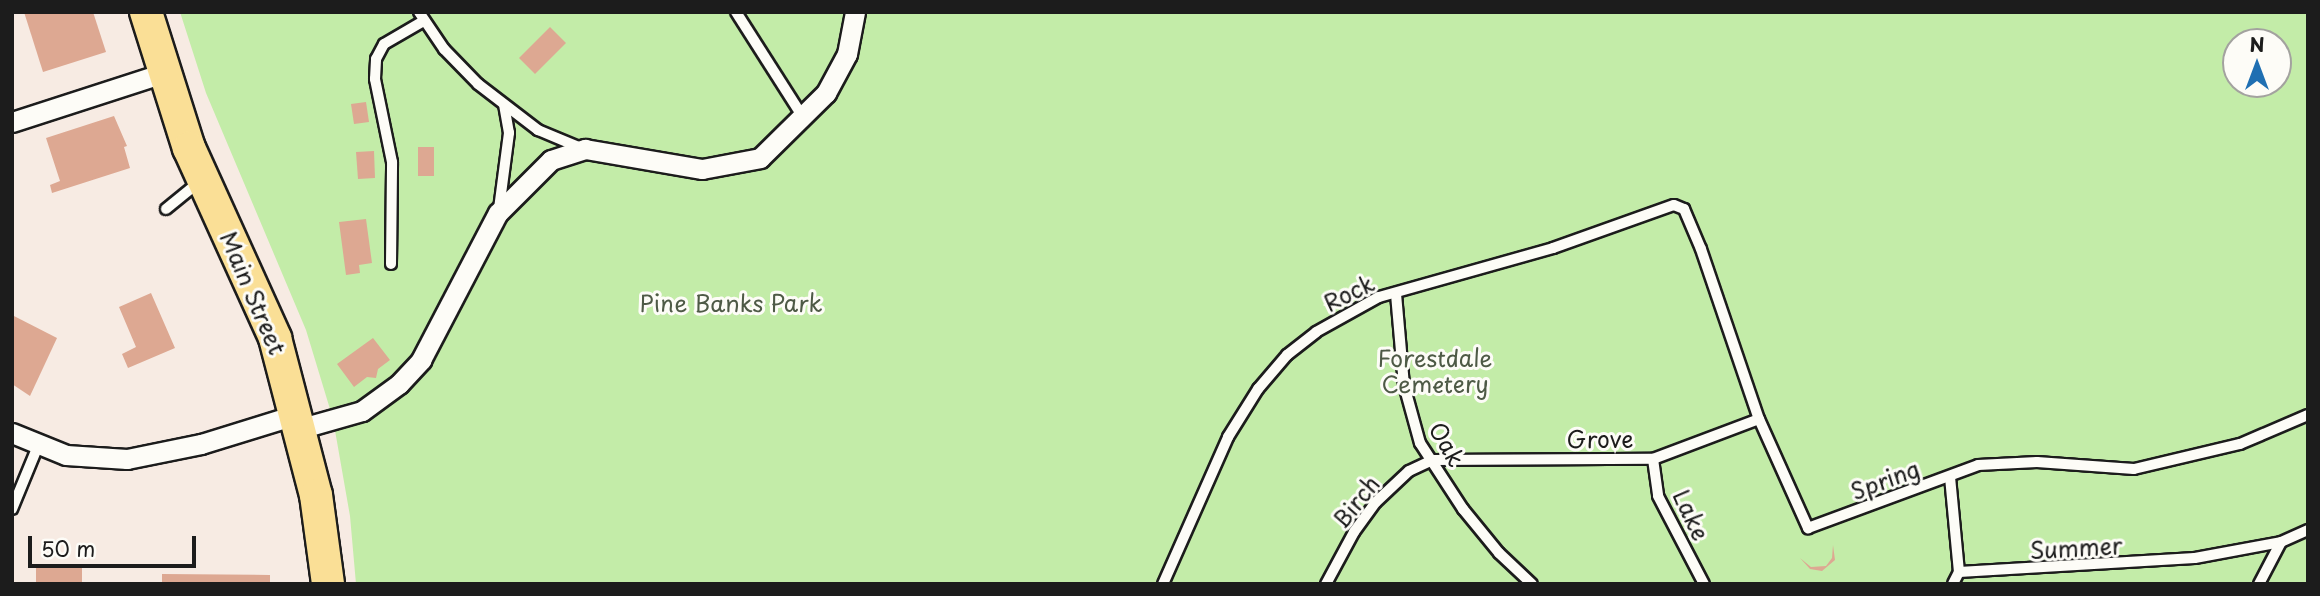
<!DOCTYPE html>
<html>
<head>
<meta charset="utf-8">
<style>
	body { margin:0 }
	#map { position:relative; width:2320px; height:596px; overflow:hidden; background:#f7ebe3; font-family:"Playpen Sans",sans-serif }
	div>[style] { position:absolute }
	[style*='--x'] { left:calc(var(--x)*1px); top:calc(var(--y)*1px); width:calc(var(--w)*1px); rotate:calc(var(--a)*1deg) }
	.green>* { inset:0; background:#c3eca8 }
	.building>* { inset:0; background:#dda892 }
	.roads { filter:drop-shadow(2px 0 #1c1c1c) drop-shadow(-2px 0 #1c1c1c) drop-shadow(0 2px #1c1c1c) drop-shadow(0 -2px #1c1c1c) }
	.lane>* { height:10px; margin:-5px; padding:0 5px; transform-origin:5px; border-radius:5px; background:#fdfcf7 }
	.street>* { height:19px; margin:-9.5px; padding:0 9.5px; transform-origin:9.5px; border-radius:9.5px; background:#fdfcf7 }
	.primary>* { height:32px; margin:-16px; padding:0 16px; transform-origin:16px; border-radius:16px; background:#fadf96 }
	span { translate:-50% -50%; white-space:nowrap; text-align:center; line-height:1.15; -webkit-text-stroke:6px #fdfcf7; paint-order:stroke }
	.street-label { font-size:23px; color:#1c1c1c }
	.park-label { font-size:23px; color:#4e5a46 }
	.frame { position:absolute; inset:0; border:14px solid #1c1c1c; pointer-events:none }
	.north { position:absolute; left:2222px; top:28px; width:70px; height:70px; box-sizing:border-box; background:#fdfcf7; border:2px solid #a3a29f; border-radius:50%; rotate:0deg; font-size:19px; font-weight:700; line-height:28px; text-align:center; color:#1c1c1c }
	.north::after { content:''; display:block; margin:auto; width:24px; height:32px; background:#1f6fb2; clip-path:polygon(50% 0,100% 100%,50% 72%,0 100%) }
	.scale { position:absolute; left:28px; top:536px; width:168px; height:32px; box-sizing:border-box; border:4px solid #1c1c1c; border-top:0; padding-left:9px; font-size:21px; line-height:24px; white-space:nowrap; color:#1c1c1c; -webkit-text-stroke:5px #fdfcf7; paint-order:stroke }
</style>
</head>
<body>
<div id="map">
	<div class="green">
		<i style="clip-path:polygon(evenodd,180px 12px,2308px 12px,2308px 584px,356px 584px,350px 516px,333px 419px,306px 330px,206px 93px,180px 12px,2236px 42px,2278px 42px,2278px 84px,2236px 84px,2236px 42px)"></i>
	</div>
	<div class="building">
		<i style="clip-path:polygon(24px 12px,93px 12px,106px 52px,43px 72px)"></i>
		<i style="clip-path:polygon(550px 27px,566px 43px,535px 74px,519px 58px)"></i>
		<i style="clip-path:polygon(366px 102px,369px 122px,354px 124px,351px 104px)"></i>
		<i style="clip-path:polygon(114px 116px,127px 146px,124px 147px,130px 168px,52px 193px,50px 185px,60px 181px,46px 138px)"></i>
		<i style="clip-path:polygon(418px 147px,434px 147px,434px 176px,418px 176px)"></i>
		<i style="clip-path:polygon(374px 151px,375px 178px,358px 179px,356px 152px)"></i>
		<i style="clip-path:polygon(366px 219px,372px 263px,359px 265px,360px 273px,346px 275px,339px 222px)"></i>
		<i style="clip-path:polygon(151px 293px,175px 348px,128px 368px,122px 354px,136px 347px,119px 307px)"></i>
		<i style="clip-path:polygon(12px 315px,57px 338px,30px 396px,12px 384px)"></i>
		<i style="clip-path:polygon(373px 338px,390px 360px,378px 369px,376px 378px,367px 377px,354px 387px,337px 364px)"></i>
		<i style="clip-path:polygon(1833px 545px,1835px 560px,1822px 571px,1810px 569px,1800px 558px,1811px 567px,1826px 566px,1832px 558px)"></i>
		<i style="clip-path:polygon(36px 568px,82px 568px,82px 584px,36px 584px)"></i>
		<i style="clip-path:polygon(162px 574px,270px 575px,270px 584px,162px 584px)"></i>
	</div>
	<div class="roads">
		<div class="lane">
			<i style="--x:419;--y:12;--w:45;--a:56"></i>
			<i style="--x:444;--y:49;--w:49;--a:45.8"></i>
			<i style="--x:478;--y:84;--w:76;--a:37.5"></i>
			<i style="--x:538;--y:130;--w:47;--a:22.7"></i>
			<i style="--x:736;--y:12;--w:121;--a:57.5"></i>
			<i style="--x:166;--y:209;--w:41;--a:-39.1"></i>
			<i style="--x:499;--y:209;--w:77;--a:-82.5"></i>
			<i style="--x:509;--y:133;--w:28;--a:-100"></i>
			<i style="--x:391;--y:264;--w:102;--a:-89.4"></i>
			<i style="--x:392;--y:162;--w:85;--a:-101.6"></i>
			<i style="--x:375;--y:79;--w:20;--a:-87"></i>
			<i style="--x:376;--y:59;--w:17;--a:-62"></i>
			<i style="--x:384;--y:44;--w:44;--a:-30.1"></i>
			<i style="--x:1396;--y:294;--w:91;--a:85"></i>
			<i style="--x:1404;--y:385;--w:60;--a:74.6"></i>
			<i style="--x:1420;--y:443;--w:79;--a:56.9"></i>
			<i style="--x:1463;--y:509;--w:57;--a:50.7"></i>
			<i style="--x:1499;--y:553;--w:45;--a:43.2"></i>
			<i style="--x:1653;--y:459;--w:37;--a:82"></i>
			<i style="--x:1658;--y:496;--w:99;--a:62.4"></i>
			<i style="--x:1950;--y:477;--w:95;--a:84.6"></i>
			<i style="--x:1959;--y:572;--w:13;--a:117"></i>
			<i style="--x:12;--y:509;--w:68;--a:-67.6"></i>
			<i style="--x:1959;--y:572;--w:236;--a:-3.4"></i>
			<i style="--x:2195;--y:558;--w:87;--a:-10.5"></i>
			<i style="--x:2281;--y:542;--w:30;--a:-24"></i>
			<i style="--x:1163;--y:584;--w:161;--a:-66.1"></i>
			<i style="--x:1228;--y:437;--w:57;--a:-58"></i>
			<i style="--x:1258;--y:389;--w:45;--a:-49.5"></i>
			<i style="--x:1287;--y:355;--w:37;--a:-38"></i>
			<i style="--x:1316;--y:332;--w:72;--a:-29.1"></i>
			<i style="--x:1379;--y:297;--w:181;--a:-15.7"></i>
			<i style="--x:1553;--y:248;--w:128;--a:-19.6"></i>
			<i style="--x:1674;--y:205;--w:11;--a:22"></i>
			<i style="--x:1684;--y:209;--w:43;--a:67"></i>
			<i style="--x:1701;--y:249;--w:180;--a:71.2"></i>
			<i style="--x:1759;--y:419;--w:120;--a:65.8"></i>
			<i style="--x:1808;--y:528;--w:181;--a:-20.3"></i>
			<i style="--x:1978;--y:465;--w:59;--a:-2.9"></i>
			<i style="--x:2037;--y:462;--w:97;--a:4.1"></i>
			<i style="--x:2134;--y:469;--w:109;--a:-13.3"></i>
			<i style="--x:2240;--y:444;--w:74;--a:-23.1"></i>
			<i style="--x:1326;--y:584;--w:59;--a:-61.7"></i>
			<i style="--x:1354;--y:532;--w:37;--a:-54"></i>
			<i style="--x:1376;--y:502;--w:45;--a:-43.2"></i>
			<i style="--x:1409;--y:471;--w:26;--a:-25"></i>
			<i style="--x:1433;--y:460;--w:220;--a:-0.3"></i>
			<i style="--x:1653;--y:459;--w:113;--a:-20.7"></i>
			<i style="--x:2259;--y:584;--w:47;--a:-62.4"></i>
		</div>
		<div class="street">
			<i style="--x:12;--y:122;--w:160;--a:-17.9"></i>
			<i style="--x:302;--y:428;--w:62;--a:-15.8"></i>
			<i style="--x:362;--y:411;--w:46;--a:-36.1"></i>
			<i style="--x:399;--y:384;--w:33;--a:-47"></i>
			<i style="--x:421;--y:360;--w:166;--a:-62.4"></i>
			<i style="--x:498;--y:213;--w:75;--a:-45"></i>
			<i style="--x:551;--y:160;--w:36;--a:-18"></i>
			<i style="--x:585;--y:149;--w:119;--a:9.7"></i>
			<i style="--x:702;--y:169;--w:59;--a:-10.7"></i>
			<i style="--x:760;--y:158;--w:93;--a:-44.6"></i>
			<i style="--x:826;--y:93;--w:44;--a:-61.7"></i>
			<i style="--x:847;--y:54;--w:43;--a:-79.2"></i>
			<i style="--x:12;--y:433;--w:58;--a:22.2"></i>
			<i style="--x:66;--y:455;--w:61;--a:3.8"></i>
			<i style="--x:127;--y:459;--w:76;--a:-11.5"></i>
			<i style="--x:201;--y:444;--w:102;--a:-17.2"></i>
		</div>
		<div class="primary">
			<i style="--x:146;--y:12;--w:143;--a:72.5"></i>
			<i style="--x:189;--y:148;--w:209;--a:65.6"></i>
			<i style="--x:275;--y:338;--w:162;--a:75.4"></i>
			<i style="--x:316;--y:495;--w:90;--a:82.3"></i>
		</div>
	</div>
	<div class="street-label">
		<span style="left:253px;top:293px;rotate:67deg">Main Street</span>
		<span style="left:1349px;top:293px;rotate:-26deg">Rock</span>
		<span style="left:1600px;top:439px">Grove</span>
		<span style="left:1447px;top:444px;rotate:60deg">Oak</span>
		<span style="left:1885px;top:480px;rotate:-20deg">Spring</span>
		<span style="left:1356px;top:502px;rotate:-51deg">Birch</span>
		<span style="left:1691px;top:515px;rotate:65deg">Lake</span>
		<span style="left:2076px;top:548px;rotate:-3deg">Summer</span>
	</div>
	<div class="park-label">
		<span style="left:731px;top:303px">Pine Banks Park</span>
		<span style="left:1435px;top:371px">Forestdale<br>Cemetery</span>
	</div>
	<div class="frame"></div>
	<div class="north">N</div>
	<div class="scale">50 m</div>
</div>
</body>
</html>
